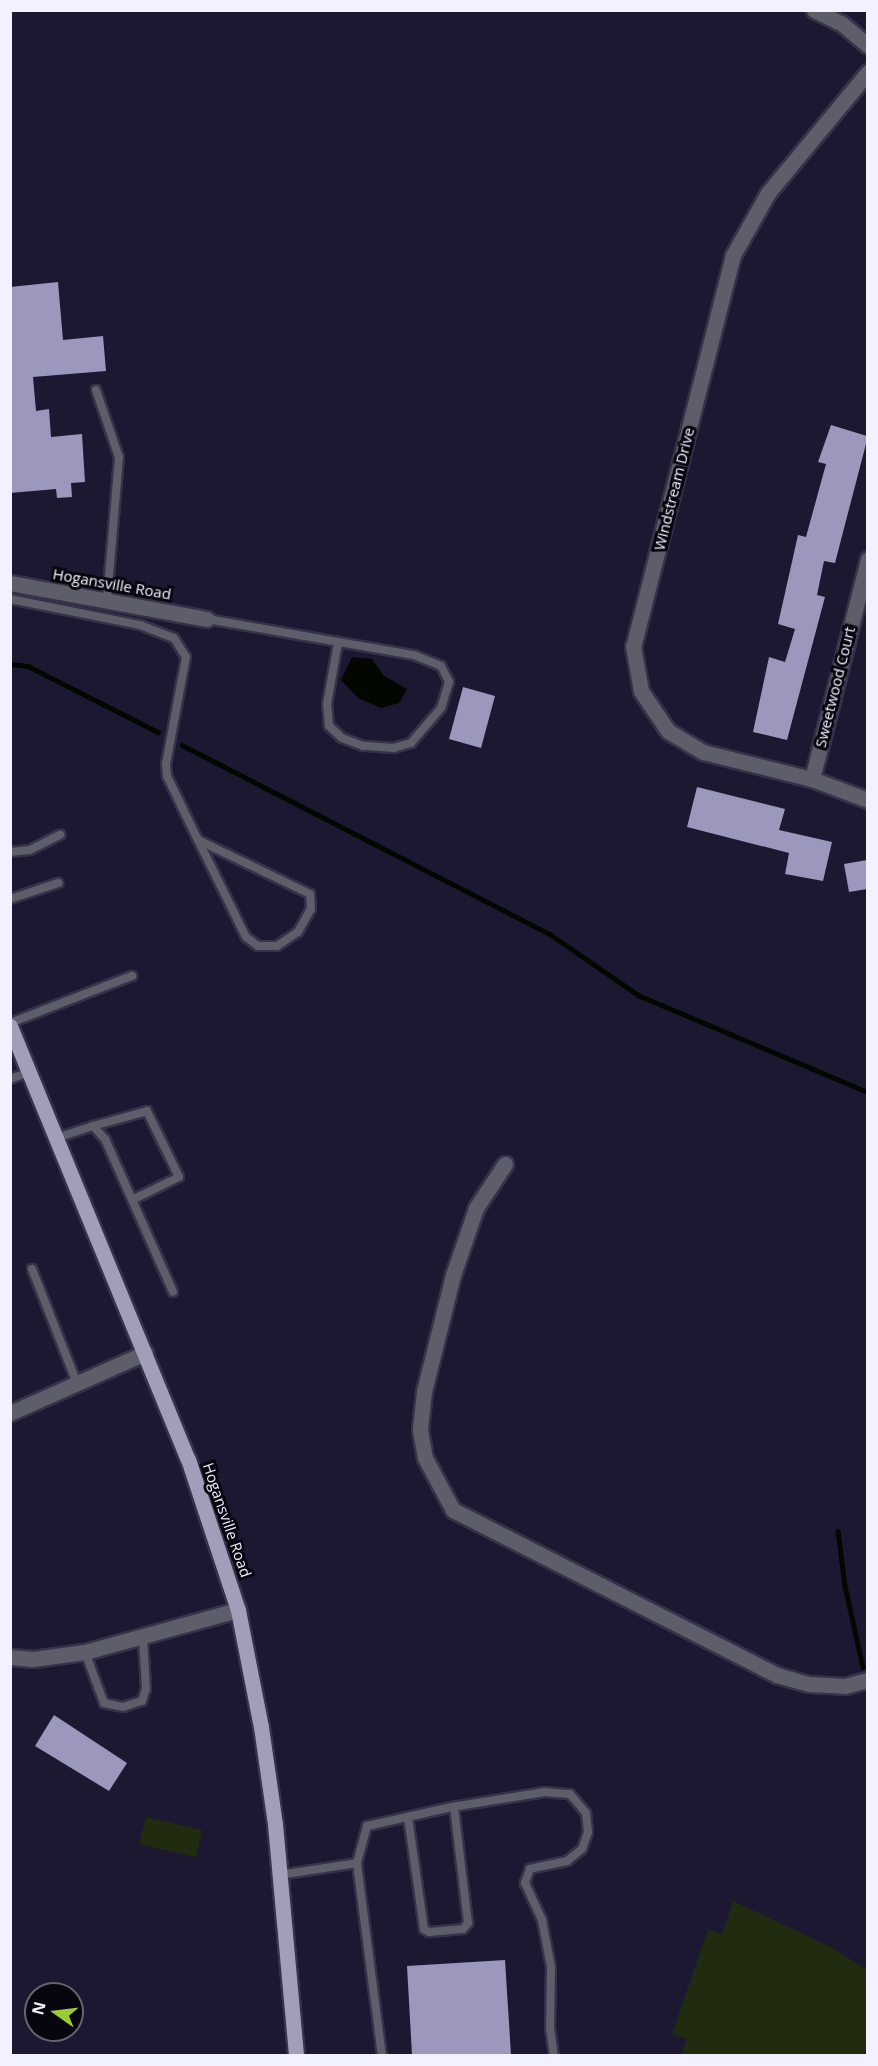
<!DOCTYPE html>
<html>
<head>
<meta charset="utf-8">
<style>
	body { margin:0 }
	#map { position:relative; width:878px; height:2066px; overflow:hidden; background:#1c1831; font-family:"Open Sans",sans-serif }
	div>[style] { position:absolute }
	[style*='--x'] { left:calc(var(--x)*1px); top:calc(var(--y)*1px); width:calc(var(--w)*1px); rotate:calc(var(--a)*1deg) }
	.green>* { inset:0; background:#212b0f }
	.water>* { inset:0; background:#020800 }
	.stream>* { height:4.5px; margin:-2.25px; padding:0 2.25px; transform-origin:2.25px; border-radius:2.25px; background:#020800 }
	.building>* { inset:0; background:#9b97bd }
	.roads { filter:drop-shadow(2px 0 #36324a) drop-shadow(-2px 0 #36324a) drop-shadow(0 2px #36324a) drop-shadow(0 -2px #36324a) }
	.lane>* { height:8px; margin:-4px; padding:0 4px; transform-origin:4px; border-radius:4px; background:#5e5d6a }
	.street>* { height:15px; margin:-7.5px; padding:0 7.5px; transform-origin:7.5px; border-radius:7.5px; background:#5e5d6a }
	.primary>* { height:15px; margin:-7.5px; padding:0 7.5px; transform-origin:7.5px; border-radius:7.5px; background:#a09eb9 }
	span { translate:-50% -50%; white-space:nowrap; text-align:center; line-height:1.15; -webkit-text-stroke:6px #07060f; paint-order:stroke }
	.street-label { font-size:15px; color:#f2f1ff }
	.frame { position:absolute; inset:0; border:12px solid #f2f1ff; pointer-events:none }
	.north { position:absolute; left:24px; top:1982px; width:60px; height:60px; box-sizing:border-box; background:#07060f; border:2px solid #65646f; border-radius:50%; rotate:284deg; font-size:16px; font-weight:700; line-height:24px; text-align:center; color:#f2f1ff }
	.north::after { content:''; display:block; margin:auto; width:21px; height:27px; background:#9acb35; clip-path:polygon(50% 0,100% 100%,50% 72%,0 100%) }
</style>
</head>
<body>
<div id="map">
	<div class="green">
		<i style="clip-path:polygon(146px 1817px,202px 1830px,196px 1857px,139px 1844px)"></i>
		<i style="clip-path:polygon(733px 1901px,831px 1947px,867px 1970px,867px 2055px,681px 2055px,687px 2039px,672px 2034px,708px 1929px,722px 1934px)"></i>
	</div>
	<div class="water">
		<i style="clip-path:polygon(352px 657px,372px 659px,384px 676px,407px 689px,399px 703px,381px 708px,358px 698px,341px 680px)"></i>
	</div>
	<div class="stream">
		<i style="--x:10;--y:664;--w:18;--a:6"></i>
		<i style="--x:28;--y:666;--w:146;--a:26.9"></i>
		<i style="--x:182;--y:745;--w:414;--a:27.2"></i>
		<i style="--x:550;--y:934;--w:107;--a:34.7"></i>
		<i style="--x:638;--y:995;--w:250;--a:22.9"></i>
		<i style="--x:838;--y:1531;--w:55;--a:82.7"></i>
		<i style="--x:845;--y:1586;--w:83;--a:77.5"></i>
	</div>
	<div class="building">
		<i style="clip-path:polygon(58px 282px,63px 340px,103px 336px,106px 371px,33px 377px,36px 411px,49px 409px,51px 437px,82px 434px,85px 482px,71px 483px,72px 497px,57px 498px,56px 489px,10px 493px,10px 287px)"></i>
		<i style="clip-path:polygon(831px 425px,867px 436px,867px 440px,835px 563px,824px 561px,817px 595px,825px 597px,787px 740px,753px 732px,769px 657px,785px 662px,795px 629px,778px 624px,798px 535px,806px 537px,826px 464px,818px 462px)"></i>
		<i style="clip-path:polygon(463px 687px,495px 696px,481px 748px,449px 739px)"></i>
		<i style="clip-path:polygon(697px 787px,785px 809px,779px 830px,832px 842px,823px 881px,785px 874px,789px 853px,687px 827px)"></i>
		<i style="clip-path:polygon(867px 860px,867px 889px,849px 892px,844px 864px)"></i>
		<i style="clip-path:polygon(54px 1715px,127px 1763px,109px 1791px,35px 1746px)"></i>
		<i style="clip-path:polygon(505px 1960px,511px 2055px,412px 2055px,407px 1966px)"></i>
	</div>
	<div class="roads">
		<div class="lane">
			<i style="--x:96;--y:390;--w:71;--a:71.1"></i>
			<i style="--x:119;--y:457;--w:144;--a:94.8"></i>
			<i style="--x:10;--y:599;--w:133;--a:11.3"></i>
			<i style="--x:140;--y:625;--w:36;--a:21"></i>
			<i style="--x:174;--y:638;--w:22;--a:58"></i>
			<i style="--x:186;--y:657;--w:109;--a:100.6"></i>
			<i style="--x:166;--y:764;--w:12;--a:85"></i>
			<i style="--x:167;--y:776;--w:71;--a:64.2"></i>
			<i style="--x:198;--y:840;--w:108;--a:63.7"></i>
			<i style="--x:246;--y:937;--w:15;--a:37"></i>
			<i style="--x:258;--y:946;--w:19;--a:0"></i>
			<i style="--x:277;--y:946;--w:25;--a:-34"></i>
			<i style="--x:298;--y:932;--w:26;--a:-61"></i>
			<i style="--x:311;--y:909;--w:15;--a:-94"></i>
			<i style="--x:310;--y:894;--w:124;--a:-154.3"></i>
			<i style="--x:207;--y:619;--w:210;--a:9.9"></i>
			<i style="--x:414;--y:655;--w:29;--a:22"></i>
			<i style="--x:441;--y:666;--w:18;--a:63"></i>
			<i style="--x:449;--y:682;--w:27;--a:107"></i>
			<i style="--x:441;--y:708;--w:46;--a:130.6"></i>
			<i style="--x:411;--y:743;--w:18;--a:164"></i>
			<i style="--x:394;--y:748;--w:31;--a:-176"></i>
			<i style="--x:363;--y:746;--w:22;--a:-159"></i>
			<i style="--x:342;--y:738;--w:18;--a:-137"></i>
			<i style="--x:329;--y:726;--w:22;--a:-95"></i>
			<i style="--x:327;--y:704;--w:62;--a:-79.8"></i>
			<i style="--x:10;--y:852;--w:20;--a:-6"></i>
			<i style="--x:30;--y:850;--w:34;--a:-27"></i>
			<i style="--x:10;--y:899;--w:51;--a:-18.4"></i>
			<i style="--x:10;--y:1023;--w:131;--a:-21.1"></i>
			<i style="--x:10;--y:1079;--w:20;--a:-20"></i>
			<i style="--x:93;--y:1126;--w:56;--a:-15.5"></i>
			<i style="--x:147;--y:1111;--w:73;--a:64.1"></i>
			<i style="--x:179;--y:1177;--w:52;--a:153.9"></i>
			<i style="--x:56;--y:1138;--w:39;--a:-18"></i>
			<i style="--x:93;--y:1126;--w:18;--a:47"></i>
			<i style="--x:105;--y:1139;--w:167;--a:66"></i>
			<i style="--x:32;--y:1269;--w:123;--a:68.5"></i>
			<i style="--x:85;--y:1652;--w:54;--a:69.6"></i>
			<i style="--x:104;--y:1703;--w:19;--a:12"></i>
			<i style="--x:123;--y:1707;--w:20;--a:-18"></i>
			<i style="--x:142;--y:1701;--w:13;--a:-72"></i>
			<i style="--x:146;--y:1689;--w:51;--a:-93.4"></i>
			<i style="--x:408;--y:1817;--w:113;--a:81.9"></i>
			<i style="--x:424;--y:1929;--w:6;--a:31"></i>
			<i style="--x:429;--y:1932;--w:34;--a:-5"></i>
			<i style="--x:463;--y:1929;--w:8;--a:-50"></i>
			<i style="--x:468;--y:1923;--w:117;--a:-96.9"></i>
			<i style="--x:279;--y:1875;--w:79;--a:-8.7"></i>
			<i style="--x:382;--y:2056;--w:195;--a:-97.4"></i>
			<i style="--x:357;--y:1863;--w:38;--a:-75"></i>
			<i style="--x:367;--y:1826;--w:87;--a:-12.6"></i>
			<i style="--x:452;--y:1807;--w:94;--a:-9.2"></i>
			<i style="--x:545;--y:1792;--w:25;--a:5"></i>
			<i style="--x:570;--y:1794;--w:25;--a:50"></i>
			<i style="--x:586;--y:1813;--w:19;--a:84"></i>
			<i style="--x:588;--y:1832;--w:18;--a:109"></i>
			<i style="--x:582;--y:1849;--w:19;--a:141"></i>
			<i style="--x:567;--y:1861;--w:38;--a:168"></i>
			<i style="--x:530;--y:1869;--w:15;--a:110"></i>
			<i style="--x:525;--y:1883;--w:41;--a:65.3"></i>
			<i style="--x:542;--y:1920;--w:48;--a:79.2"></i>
			<i style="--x:551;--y:1967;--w:61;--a:90.9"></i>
			<i style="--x:550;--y:2028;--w:28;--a:82"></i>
		</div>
		<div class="street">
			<i style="--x:814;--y:10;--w:30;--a:26"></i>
			<i style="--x:841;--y:23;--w:35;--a:40"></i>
			<i style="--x:868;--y:72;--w:157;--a:129.6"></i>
			<i style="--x:768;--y:193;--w:71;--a:119.4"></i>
			<i style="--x:733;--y:255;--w:404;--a:104.3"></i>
			<i style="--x:633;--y:646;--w:46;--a:79.9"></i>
			<i style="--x:641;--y:691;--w:48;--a:56"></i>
			<i style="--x:668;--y:731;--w:41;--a:31"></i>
			<i style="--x:703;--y:752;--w:112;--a:13.9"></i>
			<i style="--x:812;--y:779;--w:60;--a:20.6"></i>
			<i style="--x:10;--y:583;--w:200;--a:10.4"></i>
			<i style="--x:812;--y:779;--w:227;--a:-75.7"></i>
			<i style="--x:505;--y:1164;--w:53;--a:123.4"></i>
			<i style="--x:476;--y:1208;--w:71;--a:108.9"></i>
			<i style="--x:453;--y:1275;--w:120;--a:104"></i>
			<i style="--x:424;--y:1391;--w:39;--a:96"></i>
			<i style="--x:420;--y:1430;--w:28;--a:80"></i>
			<i style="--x:425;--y:1458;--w:59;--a:61.7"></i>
			<i style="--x:453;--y:1510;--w:364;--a:27"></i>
			<i style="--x:777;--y:1675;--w:33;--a:16"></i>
			<i style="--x:809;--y:1684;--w:36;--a:3"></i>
			<i style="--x:845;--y:1686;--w:24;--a:-15"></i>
			<i style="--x:10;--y:1413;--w:148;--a:-24"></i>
			<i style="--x:10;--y:1657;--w:23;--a:5"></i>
			<i style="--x:33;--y:1659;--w:52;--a:-7.7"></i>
			<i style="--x:85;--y:1652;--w:159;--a:-15.4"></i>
		</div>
		<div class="primary">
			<i style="--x:10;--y:1026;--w:468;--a:67.7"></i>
			<i style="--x:188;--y:1459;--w:159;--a:71.7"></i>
			<i style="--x:238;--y:1610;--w:119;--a:78.9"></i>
			<i style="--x:261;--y:1727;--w:98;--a:81.8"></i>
			<i style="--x:275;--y:1824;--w:233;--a:84.8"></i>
		</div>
	</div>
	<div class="street-label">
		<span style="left:674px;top:489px;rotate:-76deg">Windstream Drive</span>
		<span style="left:112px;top:584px;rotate:10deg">Hogansville Road</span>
		<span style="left:835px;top:687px;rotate:-76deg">Sweetwood Court</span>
		<span style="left:227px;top:1520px;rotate:71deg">Hogansville Road</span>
	</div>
	<div class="frame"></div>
	<div class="north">N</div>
</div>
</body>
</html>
